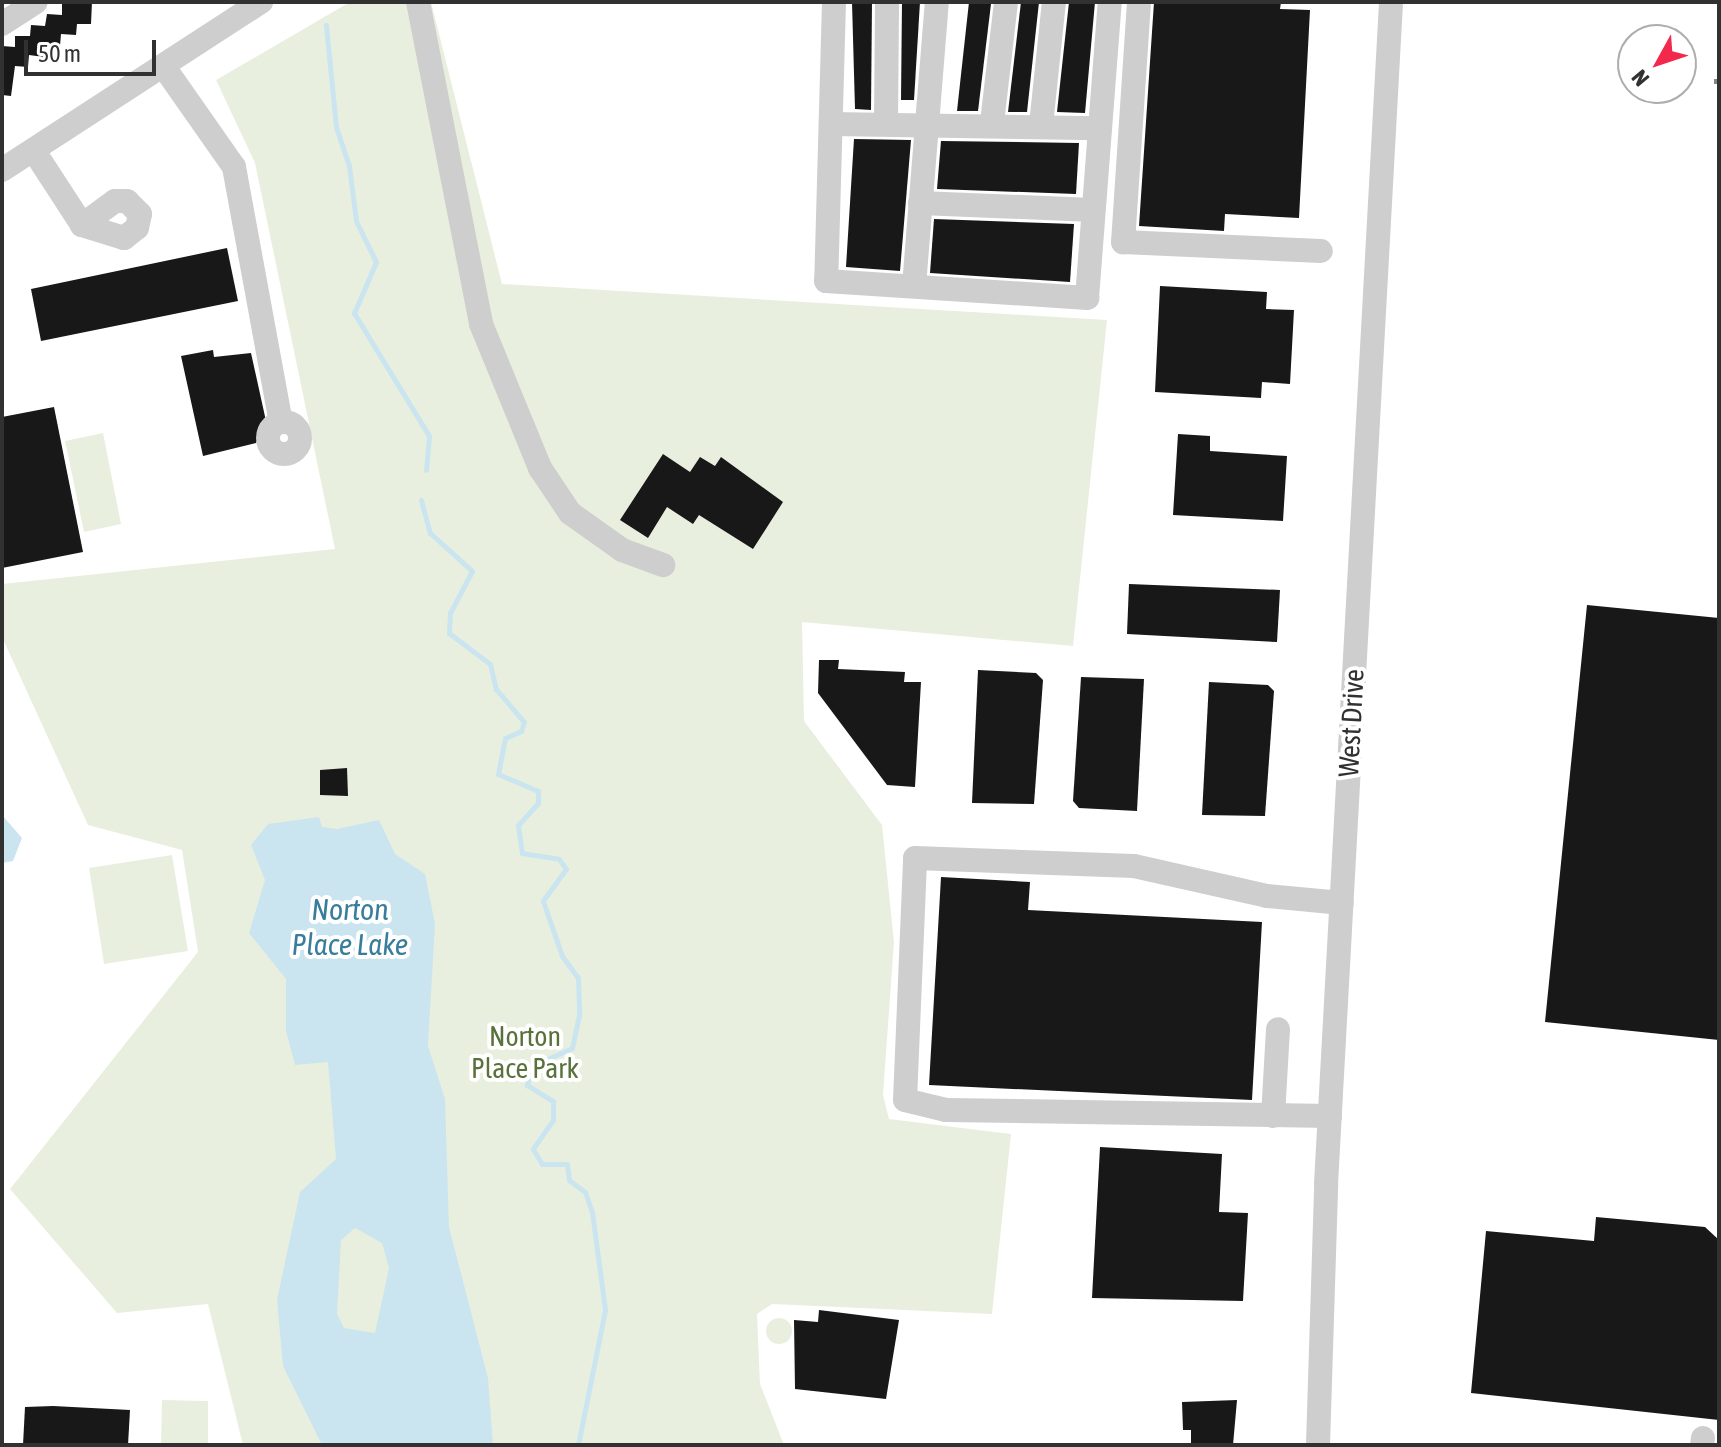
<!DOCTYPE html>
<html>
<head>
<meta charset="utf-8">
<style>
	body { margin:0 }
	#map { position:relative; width:1721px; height:1447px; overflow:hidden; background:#fff; font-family:"Asap Condensed",sans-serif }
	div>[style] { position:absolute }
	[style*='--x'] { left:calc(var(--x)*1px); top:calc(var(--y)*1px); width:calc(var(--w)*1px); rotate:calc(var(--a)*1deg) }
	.green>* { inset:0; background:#e9efde }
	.round { border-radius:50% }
	.water>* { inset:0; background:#cae5ef }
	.stream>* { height:5px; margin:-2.5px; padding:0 2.5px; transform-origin:2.5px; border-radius:2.5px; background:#cae5ef }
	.building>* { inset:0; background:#181818 }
	.minor>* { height:24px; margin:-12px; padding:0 12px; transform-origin:12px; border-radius:12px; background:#cecece }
	.minor>.ring { margin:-12px; padding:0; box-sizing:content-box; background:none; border:24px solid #cecece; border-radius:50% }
	.rail>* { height:5px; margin-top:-2.5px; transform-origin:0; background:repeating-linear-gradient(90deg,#868686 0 8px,transparent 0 14px) }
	span { translate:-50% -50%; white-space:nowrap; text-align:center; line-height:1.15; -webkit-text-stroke:8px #fff; paint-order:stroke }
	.street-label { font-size:28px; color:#313131 }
	.park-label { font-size:28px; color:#59713a }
	.water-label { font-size:30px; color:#387e9a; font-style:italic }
	.frame { position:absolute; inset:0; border:4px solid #313131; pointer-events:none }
	.north { position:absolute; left:1617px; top:24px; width:80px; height:80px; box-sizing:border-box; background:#fff; border:2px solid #adadad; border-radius:50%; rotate:230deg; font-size:22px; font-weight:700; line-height:32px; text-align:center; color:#313131 }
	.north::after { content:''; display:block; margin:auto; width:28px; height:36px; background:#f2294c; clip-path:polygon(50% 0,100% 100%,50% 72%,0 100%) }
	.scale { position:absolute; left:24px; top:40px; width:132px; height:36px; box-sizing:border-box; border:4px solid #313131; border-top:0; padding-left:10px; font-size:24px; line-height:28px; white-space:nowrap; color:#313131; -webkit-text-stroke:6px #fff; paint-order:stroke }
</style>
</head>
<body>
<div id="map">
	<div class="green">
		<i style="clip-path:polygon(350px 2px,431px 2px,502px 284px,1107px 320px,1073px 646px,802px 622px,804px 721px,882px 825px,894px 942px,883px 1095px,889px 1119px,1011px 1134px,992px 1314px,772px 1304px,757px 1314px,760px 1384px,784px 1445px,243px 1445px,208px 1304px,117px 1313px,10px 1189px,198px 952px,182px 850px,88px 825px,2px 637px,2px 584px,335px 549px,255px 163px,216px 80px)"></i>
		<i style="clip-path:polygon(103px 433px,121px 524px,84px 532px,65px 441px)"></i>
		<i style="clip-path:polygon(172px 855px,188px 951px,104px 964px,89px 868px)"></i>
		<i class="round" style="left:766px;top:1318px;width:26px;height:26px"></i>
		<i style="clip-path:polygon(162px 1400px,208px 1401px,208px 1445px,161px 1445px)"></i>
	</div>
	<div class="water">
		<i style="clip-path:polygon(2px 815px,22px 838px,13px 861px,2px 863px)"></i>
		<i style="clip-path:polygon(evenodd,319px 817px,322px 827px,337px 829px,379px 820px,395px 854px,425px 874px,435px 924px,428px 1046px,445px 1099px,449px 1227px,488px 1378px,493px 1445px,322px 1445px,283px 1366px,277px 1300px,300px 1192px,336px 1159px,328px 1062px,295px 1065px,286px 1031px,286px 979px,249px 933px,265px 880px,251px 845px,268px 824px,319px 817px,355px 1228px,382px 1243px,389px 1268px,375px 1333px,344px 1328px,337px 1314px,341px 1240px,355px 1228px)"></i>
	</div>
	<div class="stream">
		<i style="--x:326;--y:25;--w:102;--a:84.4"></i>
		<i style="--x:336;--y:127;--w:41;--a:71.6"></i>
		<i style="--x:349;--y:166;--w:55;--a:82.7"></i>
		<i style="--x:356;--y:221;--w:46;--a:64"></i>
		<i style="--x:376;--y:262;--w:56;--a:113.3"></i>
		<i style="--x:354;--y:313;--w:144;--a:58.6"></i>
		<i style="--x:429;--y:436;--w:34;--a:95"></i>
		<i style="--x:421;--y:500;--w:34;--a:75"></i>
		<i style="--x:430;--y:533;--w:57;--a:42.1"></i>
		<i style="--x:472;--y:571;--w:47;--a:117.6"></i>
		<i style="--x:450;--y:613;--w:20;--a:93"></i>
		<i style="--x:449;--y:633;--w:51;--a:37.1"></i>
		<i style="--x:490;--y:664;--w:26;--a:77"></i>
		<i style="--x:496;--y:689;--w:43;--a:49.7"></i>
		<i style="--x:524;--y:722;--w:9;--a:108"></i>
		<i style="--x:521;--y:731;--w:17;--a:156"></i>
		<i style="--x:505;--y:738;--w:37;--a:101"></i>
		<i style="--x:498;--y:774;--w:43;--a:23"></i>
		<i style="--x:538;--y:791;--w:12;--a:90"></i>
		<i style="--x:538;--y:803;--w:30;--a:132"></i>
		<i style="--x:518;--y:825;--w:28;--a:82"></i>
		<i style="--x:522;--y:853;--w:37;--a:9"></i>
		<i style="--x:559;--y:859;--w:12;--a:55"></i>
		<i style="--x:566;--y:869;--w:39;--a:126"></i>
		<i style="--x:543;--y:901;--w:58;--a:70.9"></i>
		<i style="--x:562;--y:956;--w:27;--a:54"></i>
		<i style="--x:578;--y:978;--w:37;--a:88"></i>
		<i style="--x:579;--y:1015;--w:34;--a:102"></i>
		<i style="--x:572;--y:1048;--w:44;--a:155.8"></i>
		<i style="--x:532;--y:1066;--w:20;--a:105"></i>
		<i style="--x:527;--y:1085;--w:31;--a:32"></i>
		<i style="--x:553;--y:1101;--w:19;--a:90"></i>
		<i style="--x:553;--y:1120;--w:35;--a:125"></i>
		<i style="--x:533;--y:1149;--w:17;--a:59"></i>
		<i style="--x:542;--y:1164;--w:25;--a:0"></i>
		<i style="--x:567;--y:1164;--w:16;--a:83"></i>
		<i style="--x:569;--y:1180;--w:20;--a:37"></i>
		<i style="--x:585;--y:1192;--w:21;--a:71"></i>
		<i style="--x:592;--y:1212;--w:99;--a:82.4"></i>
		<i style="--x:605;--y:1310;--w:138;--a:101.3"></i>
	</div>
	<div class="building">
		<i style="clip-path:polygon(92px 2px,91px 24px,77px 24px,76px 35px,61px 34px,60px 46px,45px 44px,44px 57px,29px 55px,28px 67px,15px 66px,11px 96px,2px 95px,2px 46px,15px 47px,15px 36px,30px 36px,31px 25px,45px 26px,47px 14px,62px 15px,62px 4px)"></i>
		<i style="clip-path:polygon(852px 2px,872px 2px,871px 110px,855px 109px)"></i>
		<i style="clip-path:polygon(902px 2px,920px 2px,914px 100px,901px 100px)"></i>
		<i style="clip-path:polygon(969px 2px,991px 4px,978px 111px,957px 111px)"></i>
		<i style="clip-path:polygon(1021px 2px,1039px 2px,1027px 112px,1008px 112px)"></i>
		<i style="clip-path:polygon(1069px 2px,1095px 2px,1085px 113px,1057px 112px)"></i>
		<i style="clip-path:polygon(1154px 2px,1281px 2px,1280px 9px,1310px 10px,1299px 218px,1225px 214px,1224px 231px,1139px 226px)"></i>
		<i style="clip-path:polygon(854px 139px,911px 140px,900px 271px,846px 267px)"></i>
		<i style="clip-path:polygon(941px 141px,1079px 143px,1076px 194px,937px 189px)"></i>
		<i style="clip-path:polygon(934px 219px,1074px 224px,1070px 282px,930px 273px)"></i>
		<i style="clip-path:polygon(227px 248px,238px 301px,41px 341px,31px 289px)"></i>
		<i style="clip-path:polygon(1160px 286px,1267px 292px,1266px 309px,1294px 310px,1290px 384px,1262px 382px,1261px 398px,1155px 392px)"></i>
		<i style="clip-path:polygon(213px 350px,214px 357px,251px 353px,266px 421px,256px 443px,203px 456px,181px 356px)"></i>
		<i style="clip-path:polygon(54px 407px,83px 552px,2px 568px,2px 417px)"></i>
		<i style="clip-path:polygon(1178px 434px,1210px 436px,1210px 451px,1287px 456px,1283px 521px,1173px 515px)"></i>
		<i style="clip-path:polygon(663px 454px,690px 472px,700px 457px,715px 466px,721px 457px,783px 502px,753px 549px,699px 515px,693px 524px,667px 507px,648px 538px,620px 520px)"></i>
		<i style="clip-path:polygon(1129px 584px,1280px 590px,1277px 642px,1127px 634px)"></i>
		<i style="clip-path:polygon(1587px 605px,1719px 618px,1719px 1040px,1545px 1022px)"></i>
		<i style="clip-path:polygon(819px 660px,839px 660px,838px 669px,905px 672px,904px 682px,921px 682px,915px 787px,887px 785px,818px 693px)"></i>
		<i style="clip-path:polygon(978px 670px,1036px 673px,1043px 680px,1034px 804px,972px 803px)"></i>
		<i style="clip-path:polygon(1081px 677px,1144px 679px,1137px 811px,1079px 808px,1073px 801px)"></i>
		<i style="clip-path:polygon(1209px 682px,1268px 685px,1274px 691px,1265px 816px,1202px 815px)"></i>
		<i style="clip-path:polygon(347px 768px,348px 796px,320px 795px,320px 770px)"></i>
		<i style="clip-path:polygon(941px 877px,1030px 882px,1028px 910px,1262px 922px,1252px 1100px,929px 1085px)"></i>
		<i style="clip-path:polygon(1100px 1147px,1222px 1154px,1219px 1212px,1248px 1213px,1243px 1301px,1092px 1298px)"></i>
		<i style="clip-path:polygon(1596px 1217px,1705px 1227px,1719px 1240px,1719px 1420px,1471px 1393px,1486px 1231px,1594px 1241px)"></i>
		<i style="clip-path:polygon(819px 1310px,899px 1320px,886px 1399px,795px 1389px,794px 1320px,818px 1322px)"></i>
		<i style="clip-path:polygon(1237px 1400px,1233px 1445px,1191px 1445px,1191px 1430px,1183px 1430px,1182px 1402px)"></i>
		<i style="clip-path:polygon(53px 1406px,130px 1410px,128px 1445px,23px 1445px,25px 1407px)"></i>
	</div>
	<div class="minor">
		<i style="--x:418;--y:2;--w:328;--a:78.9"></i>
		<i style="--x:481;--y:324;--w:156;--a:67.7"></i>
		<i style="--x:540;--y:468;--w:54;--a:56.3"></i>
		<i style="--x:570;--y:513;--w:64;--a:35.4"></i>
		<i style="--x:622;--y:550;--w:44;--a:20.1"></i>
		<i style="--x:834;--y:2;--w:279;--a:91.6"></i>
		<i style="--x:826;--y:281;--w:262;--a:3.7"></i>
		<i style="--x:1087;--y:298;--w:297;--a:-85.6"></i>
		<i style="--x:1139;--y:2;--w:241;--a:93.8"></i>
		<i style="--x:1123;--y:242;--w:198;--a:2.6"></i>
		<i style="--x:2;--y:24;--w:40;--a:-32.9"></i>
		<i style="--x:164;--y:67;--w:122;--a:55"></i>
		<i style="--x:234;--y:167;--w:259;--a:79.6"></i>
		<i style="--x:886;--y:122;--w:120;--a:-89.5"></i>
		<i style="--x:992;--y:123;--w:122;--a:-83.4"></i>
		<i style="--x:832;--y:124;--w:268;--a:0.9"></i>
		<i style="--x:1041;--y:125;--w:124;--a:-84"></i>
		<i style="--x:34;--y:151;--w:88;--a:57"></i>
		<i style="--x:82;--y:225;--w:44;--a:17.2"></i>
		<i style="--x:124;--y:238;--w:16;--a:-38"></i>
		<i style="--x:137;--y:228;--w:14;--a:-78"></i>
		<i style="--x:140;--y:214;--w:18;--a:-135"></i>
		<i style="--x:127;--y:201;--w:12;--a:180"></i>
		<i style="--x:115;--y:201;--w:41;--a:144"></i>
		<i style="--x:2;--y:170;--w:309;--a:-33"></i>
		<i style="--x:920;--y:203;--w:173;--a:2.3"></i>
		<i style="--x:914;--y:286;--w:285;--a:-85.4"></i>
		<i class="ring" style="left:268px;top:422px;width:8px;height:8px"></i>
		<i style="--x:1273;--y:1116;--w:87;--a:-86.7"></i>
		<i style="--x:1330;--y:1116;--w:384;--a:-179.1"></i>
		<i style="--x:946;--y:1110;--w:42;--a:-166.3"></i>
		<i style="--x:905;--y:1100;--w:242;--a:-87.6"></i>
		<i style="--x:915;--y:858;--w:219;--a:2.1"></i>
		<i style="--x:1134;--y:866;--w:136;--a:12.7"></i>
		<i style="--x:1267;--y:896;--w:75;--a:5.3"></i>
		<i style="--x:1318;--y:1445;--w:261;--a:-88.2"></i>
		<i style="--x:1326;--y:1184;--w:1184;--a:-86.85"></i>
		<i style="--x:1702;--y:1445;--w:7;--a:-82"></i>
	</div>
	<div class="rail">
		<i style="--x:1714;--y:81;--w:5;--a:0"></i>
	</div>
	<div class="street-label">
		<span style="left:1351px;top:723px;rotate:-87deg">West Drive</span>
	</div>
	<div class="park-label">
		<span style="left:525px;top:1052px">Norton<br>Place Park</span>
	</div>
	<div class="water-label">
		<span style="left:350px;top:926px">Norton<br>Place Lake</span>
	</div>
	<div class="frame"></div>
	<div class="north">N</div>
	<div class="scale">50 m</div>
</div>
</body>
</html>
